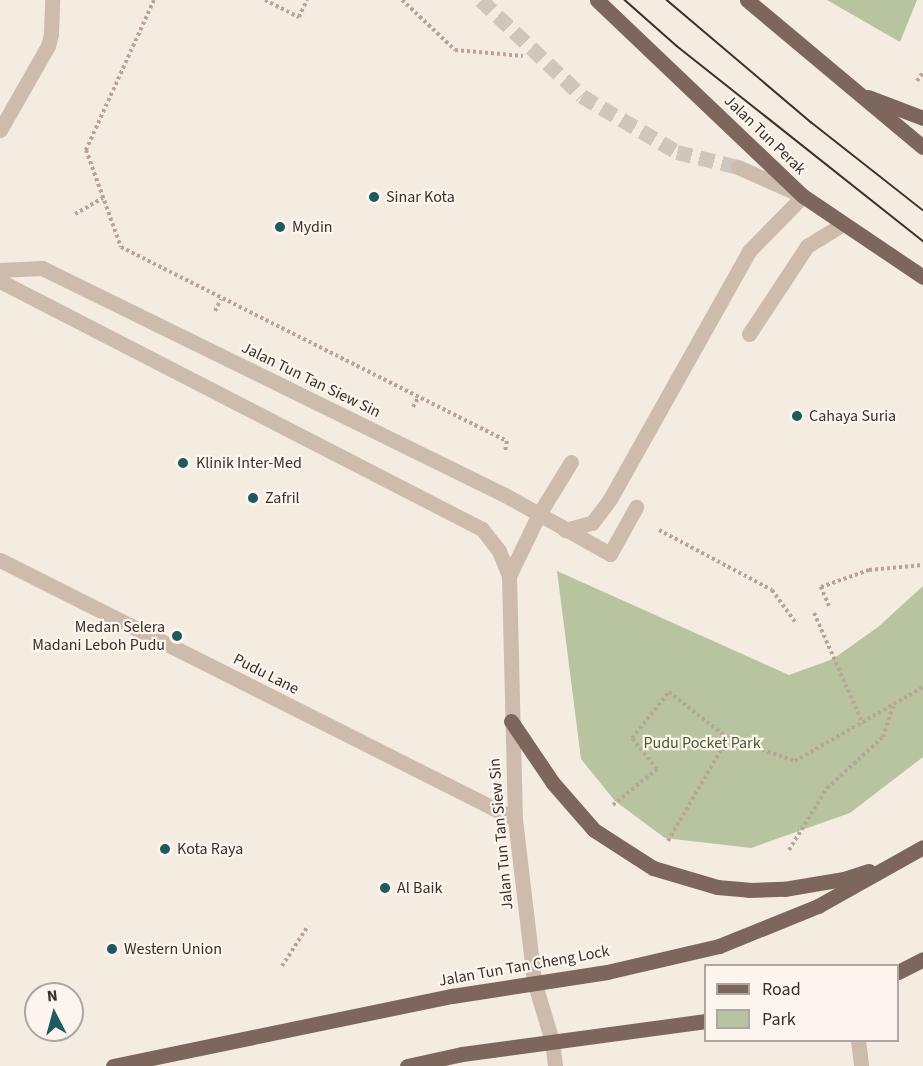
<!DOCTYPE html>
<html>
<head>
<meta charset="utf-8">
<style>
	body { margin:0 }
	#map { position:relative; width:923px; height:1066px; overflow:hidden; background:#f4ebe1; font-family:"Source Sans 3",sans-serif }
	div>[style] { position:absolute }
	[style*='--x'] { left:calc(var(--x)*1px); top:calc(var(--y)*1px); width:calc(var(--w)*1px); rotate:calc(var(--a)*1deg) }
	.green>* { inset:0; background:#b8c4a0 }
	.minor-tunnel>* { height:15px; margin-top:-7.5px; transform-origin:0; background:repeating-linear-gradient(90deg,#cfc6bd 0 15px,transparent 0 23px) }
	.path>* { height:4px; margin-top:-2px; transform-origin:0; background:repeating-linear-gradient(90deg,#b9a596 0 3px,transparent 0 6px) }
	.minor>* { height:15px; margin:-7.5px; padding:0 7.5px; transform-origin:7.5px; border-radius:7.5px; background:#cdbbac }
	.major>* { height:15px; margin:-7.5px; padding:0 7.5px; transform-origin:7.5px; border-radius:7.5px; background:#7d675c }
	.tram>* { height:1.5px; margin:-0.75px; padding:0 0.75px; transform-origin:0.75px; border-radius:0.75px; background:#3b302b }
	.dots>* { width:16px; height:16px; translate:-50% -50%; box-sizing:border-box; border:3px solid #fbf5ee; border-radius:50% }
	span { translate:-50% -50%; white-space:nowrap; text-align:center; line-height:1.15; -webkit-text-stroke:4.5px #fbf5ee; paint-order:stroke }
	.street-label { font-size:16px; color:#3b302b }
	.poi-label { font-size:16px; color:#3b302b }
	.left { translate:0 -50%; text-align:left }
	.right { translate:-100% -50%; text-align:right }
	.park-label { font-size:16px; color:#4a5a2e }
	.legend { position:absolute; left:704px; top:964px; width:195px; height:78px; box-sizing:border-box; background:#fbf5ee; border:2px solid #aea6a0; margin:0; padding:8px 10px; list-style:none; font-size:18px; color:#3b302b }
	.legend li { display:flex; align-items:center; gap:12px; height:30px }
	.legend b { width:30px; border:2px solid #aea6a0 }
	.north { position:absolute; left:24px; top:982px; width:60px; height:60px; box-sizing:border-box; background:#fbf5ee; border:2px solid #aea6a0; border-radius:50%; rotate:354deg; font-size:16px; font-weight:700; line-height:24px; text-align:center; color:#3b302b }
	.north::after { content:''; display:block; margin:auto; width:21px; height:27px; background:#1f5a5e; clip-path:polygon(50% 0,100% 100%,50% 72%,0 100%) }
</style>
</head>
<body>
<div id="map">
	<div class="green">
		<i style="clip-path:polygon(827px 0,917px 0,900px 42px)"></i>
		<i style="clip-path:polygon(557px 571px,789px 675px,833px 659px,878px 627px,923px 586px,923px 757px,850px 813px,751px 848px,665px 838px,615px 801px,581px 759px)"></i>
	</div>
	<div class="minor-tunnel">
		<i style="--x:481;--y:0;--w:139;--a:43.5"></i>
		<i style="--x:582;--y:96;--w:110;--a:30.5"></i>
		<i style="--x:677;--y:152;--w:63;--a:13.8"></i>
	</div>
	<div class="path">
		<i style="--x:154;--y:0;--w:165;--a:114.4"></i>
		<i style="--x:86;--y:150;--w:103;--a:70.2"></i>
		<i style="--x:121;--y:247;--w:432;--a:26.7"></i>
		<i style="--x:507;--y:441;--w:10;--a:101"></i>
		<i style="--x:265;--y:0;--w:38;--a:27"></i>
		<i style="--x:299;--y:17;--w:19;--a:-65"></i>
		<i style="--x:402;--y:0;--w:73;--a:43.3"></i>
		<i style="--x:455;--y:50;--w:68;--a:5"></i>
		<i style="--x:917;--y:81;--w:11;--a:-56"></i>
		<i style="--x:75;--y:214;--w:32;--a:-30"></i>
		<i style="--x:215;--y:311;--w:13;--a:-63"></i>
		<i style="--x:413;--y:407;--w:10;--a:-61"></i>
		<i style="--x:659;--y:530;--w:128;--a:28"></i>
		<i style="--x:772;--y:590;--w:39;--a:54"></i>
		<i style="--x:829;--y:606;--w:21;--a:-113"></i>
		<i style="--x:821;--y:587;--w:51;--a:-19.5"></i>
		<i style="--x:869;--y:570;--w:54;--a:-5.3"></i>
		<i style="--x:814;--y:613;--w:121;--a:66.2"></i>
		<i style="--x:613;--y:805;--w:57;--a:-39.3"></i>
		<i style="--x:657;--y:769;--w:40;--a:-129"></i>
		<i style="--x:632;--y:738;--w:59;--a:-51.2"></i>
		<i style="--x:669;--y:692;--w:75;--a:37.9"></i>
		<i style="--x:668;--y:841;--w:119;--a:-59.8"></i>
		<i style="--x:728;--y:738;--w:71;--a:18.9"></i>
		<i style="--x:795;--y:761;--w:148;--a:-30"></i>
		<i style="--x:789;--y:850;--w:73;--a:-58.5"></i>
		<i style="--x:827;--y:788;--w:76;--a:-42.3"></i>
		<i style="--x:883;--y:737;--w:33;--a:-72"></i>
		<i style="--x:282;--y:966;--w:48;--a:-57"></i>
	</div>
	<div class="minor">
		<i style="--x:0;--y:130;--w:97;--a:-60.3"></i>
		<i style="--x:48;--y:46;--w:12;--a:-76"></i>
		<i style="--x:51;--y:34;--w:34;--a:-88"></i>
		<i style="--x:0;--y:270;--w:42;--a:-2.7"></i>
		<i style="--x:42;--y:268;--w:516;--a:26.12"></i>
		<i style="--x:505;--y:495;--w:120;--a:29.3"></i>
		<i style="--x:610;--y:554;--w:54;--a:-61"></i>
		<i style="--x:0;--y:281;--w:542;--a:27.23"></i>
		<i style="--x:482;--y:529;--w:28;--a:52"></i>
		<i style="--x:499;--y:551;--w:27;--a:68"></i>
		<i style="--x:509;--y:576;--w:243;--a:88.6"></i>
		<i style="--x:515;--y:819;--w:163;--a:83.3"></i>
		<i style="--x:534;--y:981;--w:63;--a:73.3"></i>
		<i style="--x:552;--y:1041;--w:25;--a:83"></i>
		<i style="--x:749;--y:334;--w:105;--a:-56.6"></i>
		<i style="--x:807;--y:246;--w:42;--a:-31.4"></i>
		<i style="--x:565;--y:530;--w:28;--a:-15"></i>
		<i style="--x:592;--y:523;--w:30;--a:-53"></i>
		<i style="--x:610;--y:499;--w:284;--a:-60.7"></i>
		<i style="--x:749;--y:251;--w:77;--a:-45.5"></i>
		<i style="--x:803;--y:196;--w:71;--a:-156"></i>
		<i style="--x:0;--y:560;--w:576;--a:26.7"></i>
		<i style="--x:509;--y:576;--w:69;--a:-64.2"></i>
		<i style="--x:539;--y:514;--w:61;--a:-58.4"></i>
		<i style="--x:858;--y:1040;--w:26;--a:83"></i>
	</div>
	<div class="major">
		<i style="--x:597;--y:0;--w:284;--a:43.6"></i>
		<i style="--x:803;--y:196;--w:145;--a:34"></i>
		<i style="--x:747;--y:0;--w:229;--a:39.9"></i>
		<i style="--x:868;--y:97;--w:59;--a:20.9"></i>
		<i style="--x:511;--y:721;--w:75;--a:55.9"></i>
		<i style="--x:553;--y:783;--w:62;--a:48.9"></i>
		<i style="--x:594;--y:830;--w:70;--a:32.8"></i>
		<i style="--x:653;--y:868;--w:67;--a:16.5"></i>
		<i style="--x:717;--y:887;--w:32;--a:5"></i>
		<i style="--x:749;--y:890;--w:35;--a:-2"></i>
		<i style="--x:784;--y:889;--w:61;--a:-9.5"></i>
		<i style="--x:844;--y:879;--w:26;--a:-18"></i>
		<i style="--x:898;--y:972;--w:28;--a:-27"></i>
		<i style="--x:113;--y:1066;--w:346;--a:-11.7"></i>
		<i style="--x:452;--y:996;--w:157;--a:-8.8"></i>
		<i style="--x:607;--y:972;--w:115;--a:-13.1"></i>
		<i style="--x:719;--y:946;--w:107;--a:-22"></i>
		<i style="--x:818;--y:906;--w:120;--a:-29.3"></i>
		<i style="--x:407;--y:1066;--w:56;--a:-12.3"></i>
		<i style="--x:462;--y:1054;--w:246;--a:-7.7"></i>
	</div>
	<div class="tram">
		<i style="--x:625;--y:0;--w:69;--a:41.5"></i>
		<i style="--x:677;--y:46;--w:314;--a:38.4"></i>
		<i style="--x:667;--y:0;--w:189;--a:40.3"></i>
		<i style="--x:811;--y:122;--w:142;--a:38.2"></i>
	</div>
	<div class="dots">
		<i style="left:374px;top:197px;background:#1f5a5e"></i>
		<i style="left:280px;top:227px;background:#1f5a5e"></i>
		<i style="left:797px;top:416px;background:#1f5a5e"></i>
		<i style="left:183px;top:463px;background:#1f5a5e"></i>
		<i style="left:253px;top:498px;background:#1f5a5e"></i>
		<i style="left:177px;top:636px;background:#1f5a5e"></i>
		<i style="left:165px;top:849px;background:#1f5a5e"></i>
		<i style="left:385px;top:888px;background:#1f5a5e"></i>
		<i style="left:112px;top:949px;background:#1f5a5e"></i>
	</div>
	<div class="street-label">
		<span style="left:765px;top:135px;rotate:44deg">Jalan Tun Perak</span>
		<span style="left:311px;top:380px;rotate:26deg">Jalan Tun Tan Siew Sin</span>
		<span style="left:266px;top:674px;rotate:27deg">Pudu Lane</span>
		<span style="left:501px;top:834px;rotate:-95deg">Jalan Tun Tan Siew Sin</span>
		<span style="left:524px;top:966px;rotate:-10deg">Jalan Tun Tan Cheng Lock</span>
	</div>
	<div class="poi-label">
		<span class="left" style="left:386px;top:197px">Sinar Kota</span>
		<span class="left" style="left:292px;top:227px">Mydin</span>
		<span class="left" style="left:809px;top:416px">Cahaya Suria</span>
		<span class="left" style="left:196px;top:463px">Klinik Inter-Med</span>
		<span class="left" style="left:265px;top:498px">Zafril</span>
		<span class="right" style="left:165px;top:636px">Medan Selera<br>Madani Leboh Pudu</span>
		<span class="left" style="left:177px;top:849px">Kota Raya</span>
		<span class="left" style="left:397px;top:888px">Al Baik</span>
		<span class="left" style="left:124px;top:949px">Western Union</span>
	</div>
	<div class="park-label">
		<span style="left:702px;top:743px">Pudu Pocket Park</span>
	</div>
	<ul class="legend">
	<li><b style="height:8px;background:#7d675c"></b>Road</li>
	<li><b style="height:16px;background:#b8c4a0"></b>Park</li>
	</ul>
	<div class="north">N</div>
</div>
</body>
</html>
